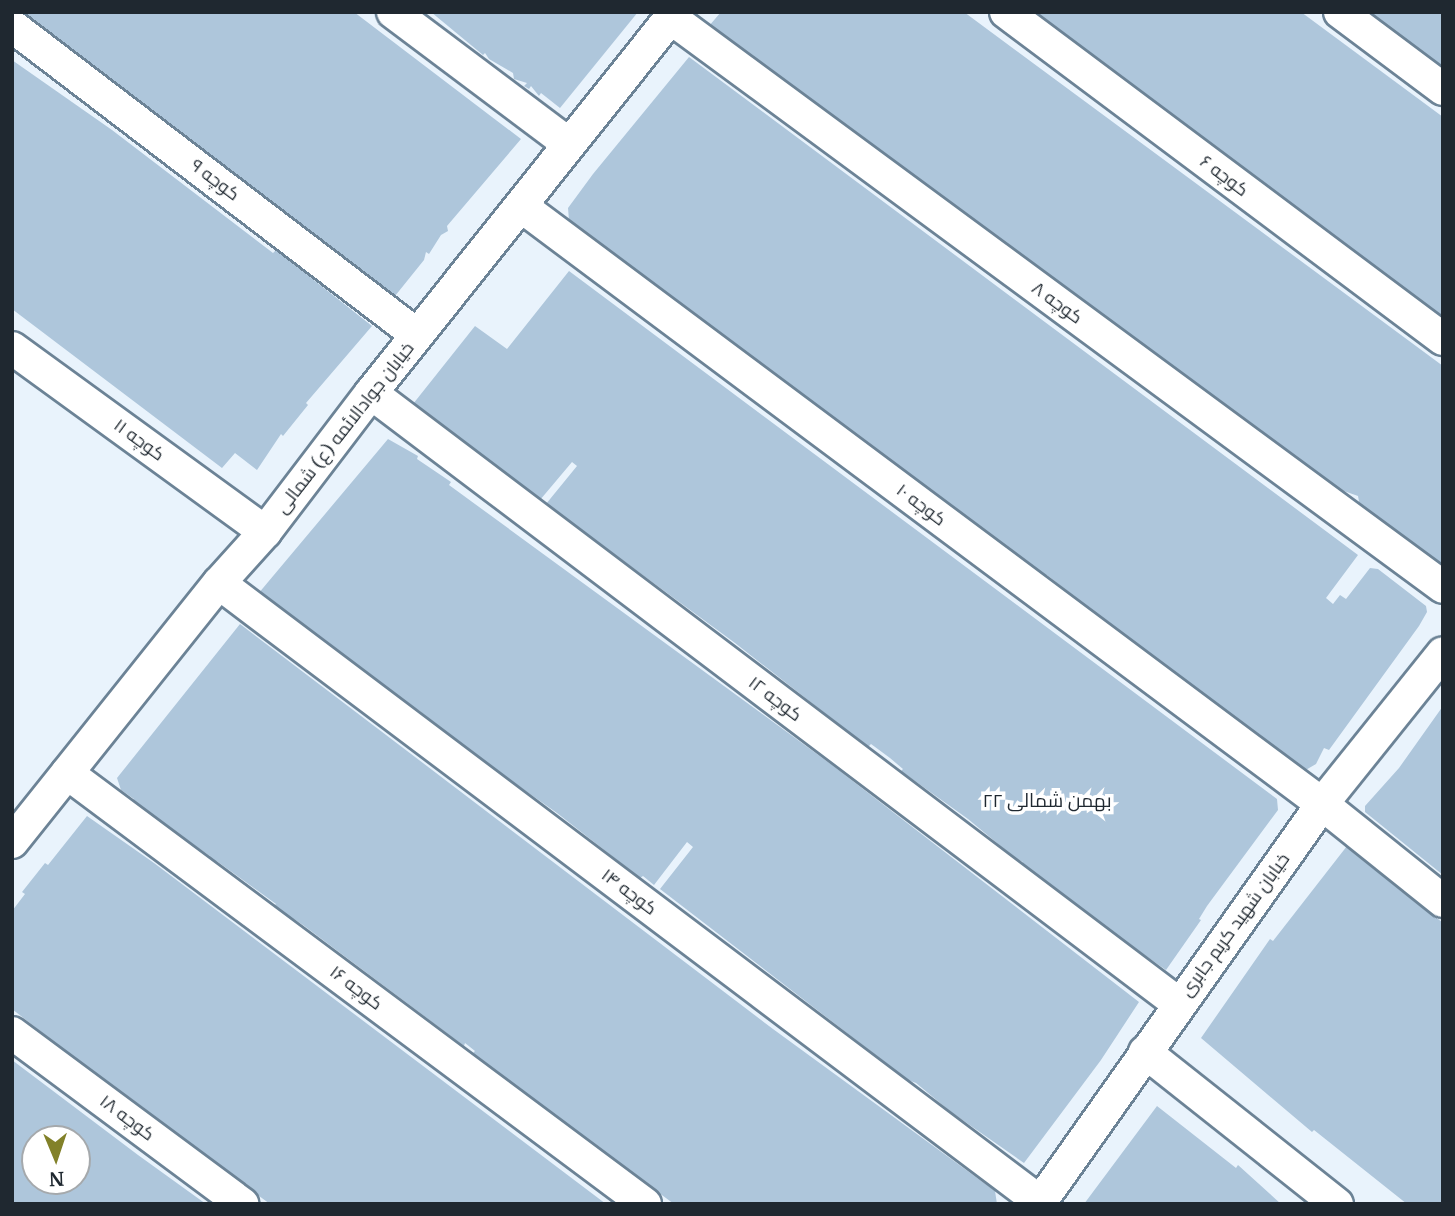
<!DOCTYPE html>
<html>
<head>
<meta charset="utf-8">
<style>
	body { margin:0 }
	#map { position:relative; width:1455px; height:1216px; overflow:hidden; background:#e9f3fc; font-family:Merriweather,Cairo,serif }
	div>[style] { position:absolute }
	[style*='--x'] { left:calc(var(--x)*1px); top:calc(var(--y)*1px); width:calc(var(--w)*1px); rotate:calc(var(--a)*1deg) }
	.building>* { inset:0; background:#aec6db }
	.roads { filter:drop-shadow(2px 0 #6c8396) drop-shadow(-2px 0 #6c8396) drop-shadow(0 2px #6c8396) drop-shadow(0 -2px #6c8396) }
	.minor>* { height:32px; margin:-16px; padding:0 16px; transform-origin:16px; border-radius:16px; background:#fff }
	span { translate:-50% -50%; white-space:nowrap; text-align:center; line-height:1.15; -webkit-text-stroke:7px #fff; paint-order:stroke }
	.street-label { font-size:18px; color:#1f2830 }
	.neighbourhood-label { font-size:19px; color:#1f2830 }
	.frame { position:absolute; inset:0; border:14px solid #1f2830; pointer-events:none }
	.north { position:absolute; left:21px; top:1125px; width:70px; height:70px; box-sizing:border-box; background:#fff; border:2px solid #a5a9ac; border-radius:50%; rotate:178deg; font-size:19px; font-weight:700; line-height:28px; text-align:center; color:#1f2830 }
	.north::after { content:''; display:block; margin:auto; width:24px; height:32px; background:#828129; clip-path:polygon(50% 0,100% 100%,50% 72%,0 100%) }
</style>
</head>
<body>
<div id="map">
	<div class="building">
		<i style="clip-path:polygon(16px 12px,354px 12px,521px 139px,447px 226px,448px 231px,441px 235px,429px 254px,426px 252px,424px 260px,395px 296px,119px 86px)"></i>
		<i style="clip-path:polygon(431px 12px,638px 12px,560px 108px,541px 93px,539px 96px,531px 86px,529px 89px,524px 86px,527px 83px,514px 79px,513px 73px,489px 59px,485px 53px,483px 55px)"></i>
		<i style="clip-path:polygon(721px 12px,964px 12px,1443px 366px,1443px 568px,1360px 507px,1358px 496px,1327px 485px,1167px 363px,1164px 366px,1049px 276px,1025px 262px,1023px 257px,1017px 256px,1019px 254px,930px 191px,931px 189px,825px 109px,758px 64px,709px 26px)"></i>
		<i style="clip-path:polygon(1027px 12px,1301px 12px,1443px 117px,1443px 317px)"></i>
		<i style="clip-path:polygon(1370px 12px,1443px 12px,1443px 68px,1419px 51px)"></i>
		<i style="clip-path:polygon(689px 57px,1358px 555px,1326px 598px,1333px 604px,1340px 595px,1346px 599px,1370px 568px,1378px 569px,1426px 606px,1427px 612px,1419px 626px,1329px 750px,1324px 748px,1316px 764px,1304px 771px,1287px 759px,1288px 757px,1195px 687px,1142px 649px,1047px 575px,1045px 578px,1013px 555px,1014px 552px,816px 407px,767px 367px,723px 338px,569px 220px,568px 208px,593px 174px)"></i>
		<i style="clip-path:polygon(12px 60px,112px 130px,273px 253px,276px 250px,372px 326px,306px 403px,308px 405px,283px 436px,281px 434px,257px 470px,235px 453px,222px 468px,12px 309px)"></i>
		<i style="clip-path:polygon(569px 271px,1277px 799px,1278px 810px,1207px 906px,1199px 919px,1201px 920px,1166px 970px,1056px 893px,1048px 883px,1022px 864px,1023px 862px,1008px 855px,1009px 853px,968px 819px,901px 771px,903px 769px,890px 758px,871px 744px,868px 747px,735px 643px,546px 504px,577px 466px,572px 462px,540px 500px,473px 455px,413px 404px,475px 326px,507px 349px)"></i>
		<i style="clip-path:polygon(388px 439px,418px 456px,417px 459px,451px 482px,449px 485px,832px 765px,1139px 1002px,1101px 1060px,1024px 1163px,951px 1112px,916px 1083px,908px 1080px,660px 889px,693px 847px,687px 842px,654px 885px,643px 876px,640px 878px,557px 813px,453px 740px,420px 711px,389px 692px,383px 684px,371px 680px,373px 677px,326px 642px,258px 594px)"></i>
		<i style="clip-path:polygon(240px 624px,773px 1029px,995px 1191px,997px 1204px,674px 1204px,472px 1054px,475px 1051px,465px 1043px,464px 1046px,303px 925px,294px 919px,292px 921px,274px 906px,276px 904px,218px 862px,208px 858px,210px 856px,132px 802px,134px 799px,121px 790px,117px 778px)"></i>
		<i style="clip-path:polygon(1443px 706px,1443px 875px,1365px 812px,1365px 806px,1399px 768px)"></i>
		<i style="clip-path:polygon(87px 816px,154px 863px,606px 1204px,270px 1204px,143px 1110px,144px 1108px,129px 1097px,127px 1099px,12px 1009px,12px 911px,25px 894px,22px 892px,45px 863px,48px 865px)"></i>
		<i style="clip-path:polygon(1347px 846px,1443px 923px,1443px 1204px,1407px 1204px,1314px 1130px,1312px 1132px,1201px 1038px,1270px 939px,1273px 941px)"></i>
		<i style="clip-path:polygon(evenodd,12px 1060px,138px 1155px,206px 1204px,12px 1204px,12px 1060px,35px 1139px,77px 1139px,77px 1181px,35px 1181px,35px 1139px)"></i>
		<i style="clip-path:polygon(1157px 1106px,1236px 1168px,1238px 1165px,1281px 1204px,1084px 1204px)"></i>
	</div>
	<div class="roads">
		<div class="minor">
			<i style="--x:393;--y:12;--w:220;--a:36.9"></i>
			<i style="--x:1006;--y:12;--w:546;--a:36.81"></i>
			<i style="--x:1340;--y:12;--w:129;--a:36.8"></i>
			<i style="--x:671;--y:18;--w:959;--a:36.39"></i>
			<i style="--x:12;--y:26;--w:509;--a:37.34"></i>
			<i style="--x:521;--y:206;--w:1000;--a:36.74"></i>
			<i style="--x:1322;--y:804;--w:155;--a:38.7"></i>
			<i style="--x:12;--y:348;--w:313;--a:36"></i>
			<i style="--x:371;--y:393;--w:1013;--a:37.1"></i>
			<i style="--x:219;--y:583;--w:1028;--a:37.01"></i>
			<i style="--x:67;--y:773;--w:721;--a:36.71"></i>
			<i style="--x:12;--y:842;--w:332;--a:-51.4"></i>
			<i style="--x:219;--y:583;--w:69;--a:-48"></i>
			<i style="--x:265;--y:532;--w:175;--a:-52.7"></i>
			<i style="--x:371;--y:393;--w:487;--a:-51.4"></i>
			<i style="--x:12;--y:1033;--w:287;--a:36.6"></i>
			<i style="--x:1145;--y:1052;--w:245;--a:38.4"></i>
			<i style="--x:1039;--y:1204;--w:490;--a:-54.7"></i>
			<i style="--x:1322;--y:804;--w:193;--a:-51.3"></i>
		</div>
	</div>
	<div class="street-label">
		<span style="left:1224px;top:176px;rotate:37deg">کوچه ۶</span>
		<span style="left:215px;top:180px;rotate:37deg">کوچه ۹</span>
		<span style="left:1057px;top:303px;rotate:36deg">کوچه ۸</span>
		<span style="left:345px;top:428px;rotate:-52deg">خیابان جوادالائمه (ع) شمالی</span>
		<span style="left:139px;top:440px;rotate:36deg">کوچه ۱۱</span>
		<span style="left:921px;top:505px;rotate:37deg">کوچه ۱۰</span>
		<span style="left:775px;top:699px;rotate:37deg">کوچه ۱۲</span>
		<span style="left:629px;top:892px;rotate:37deg">کوچه ۱۴</span>
		<span style="left:1235px;top:925px;rotate:-54deg">خیابان شهید کریم جابری</span>
		<span style="left:356px;top:988px;rotate:37deg">کوچه ۱۶</span>
		<span style="left:127px;top:1118px;rotate:37deg">کوچه ۱۸</span>
	</div>
	<div class="neighbourhood-label">
		<span style="left:1047px;top:801px">۲۲ بهمن شمالی</span>
	</div>
	<div class="frame"></div>
	<div class="north">N</div>
</div>
</body>
</html>
